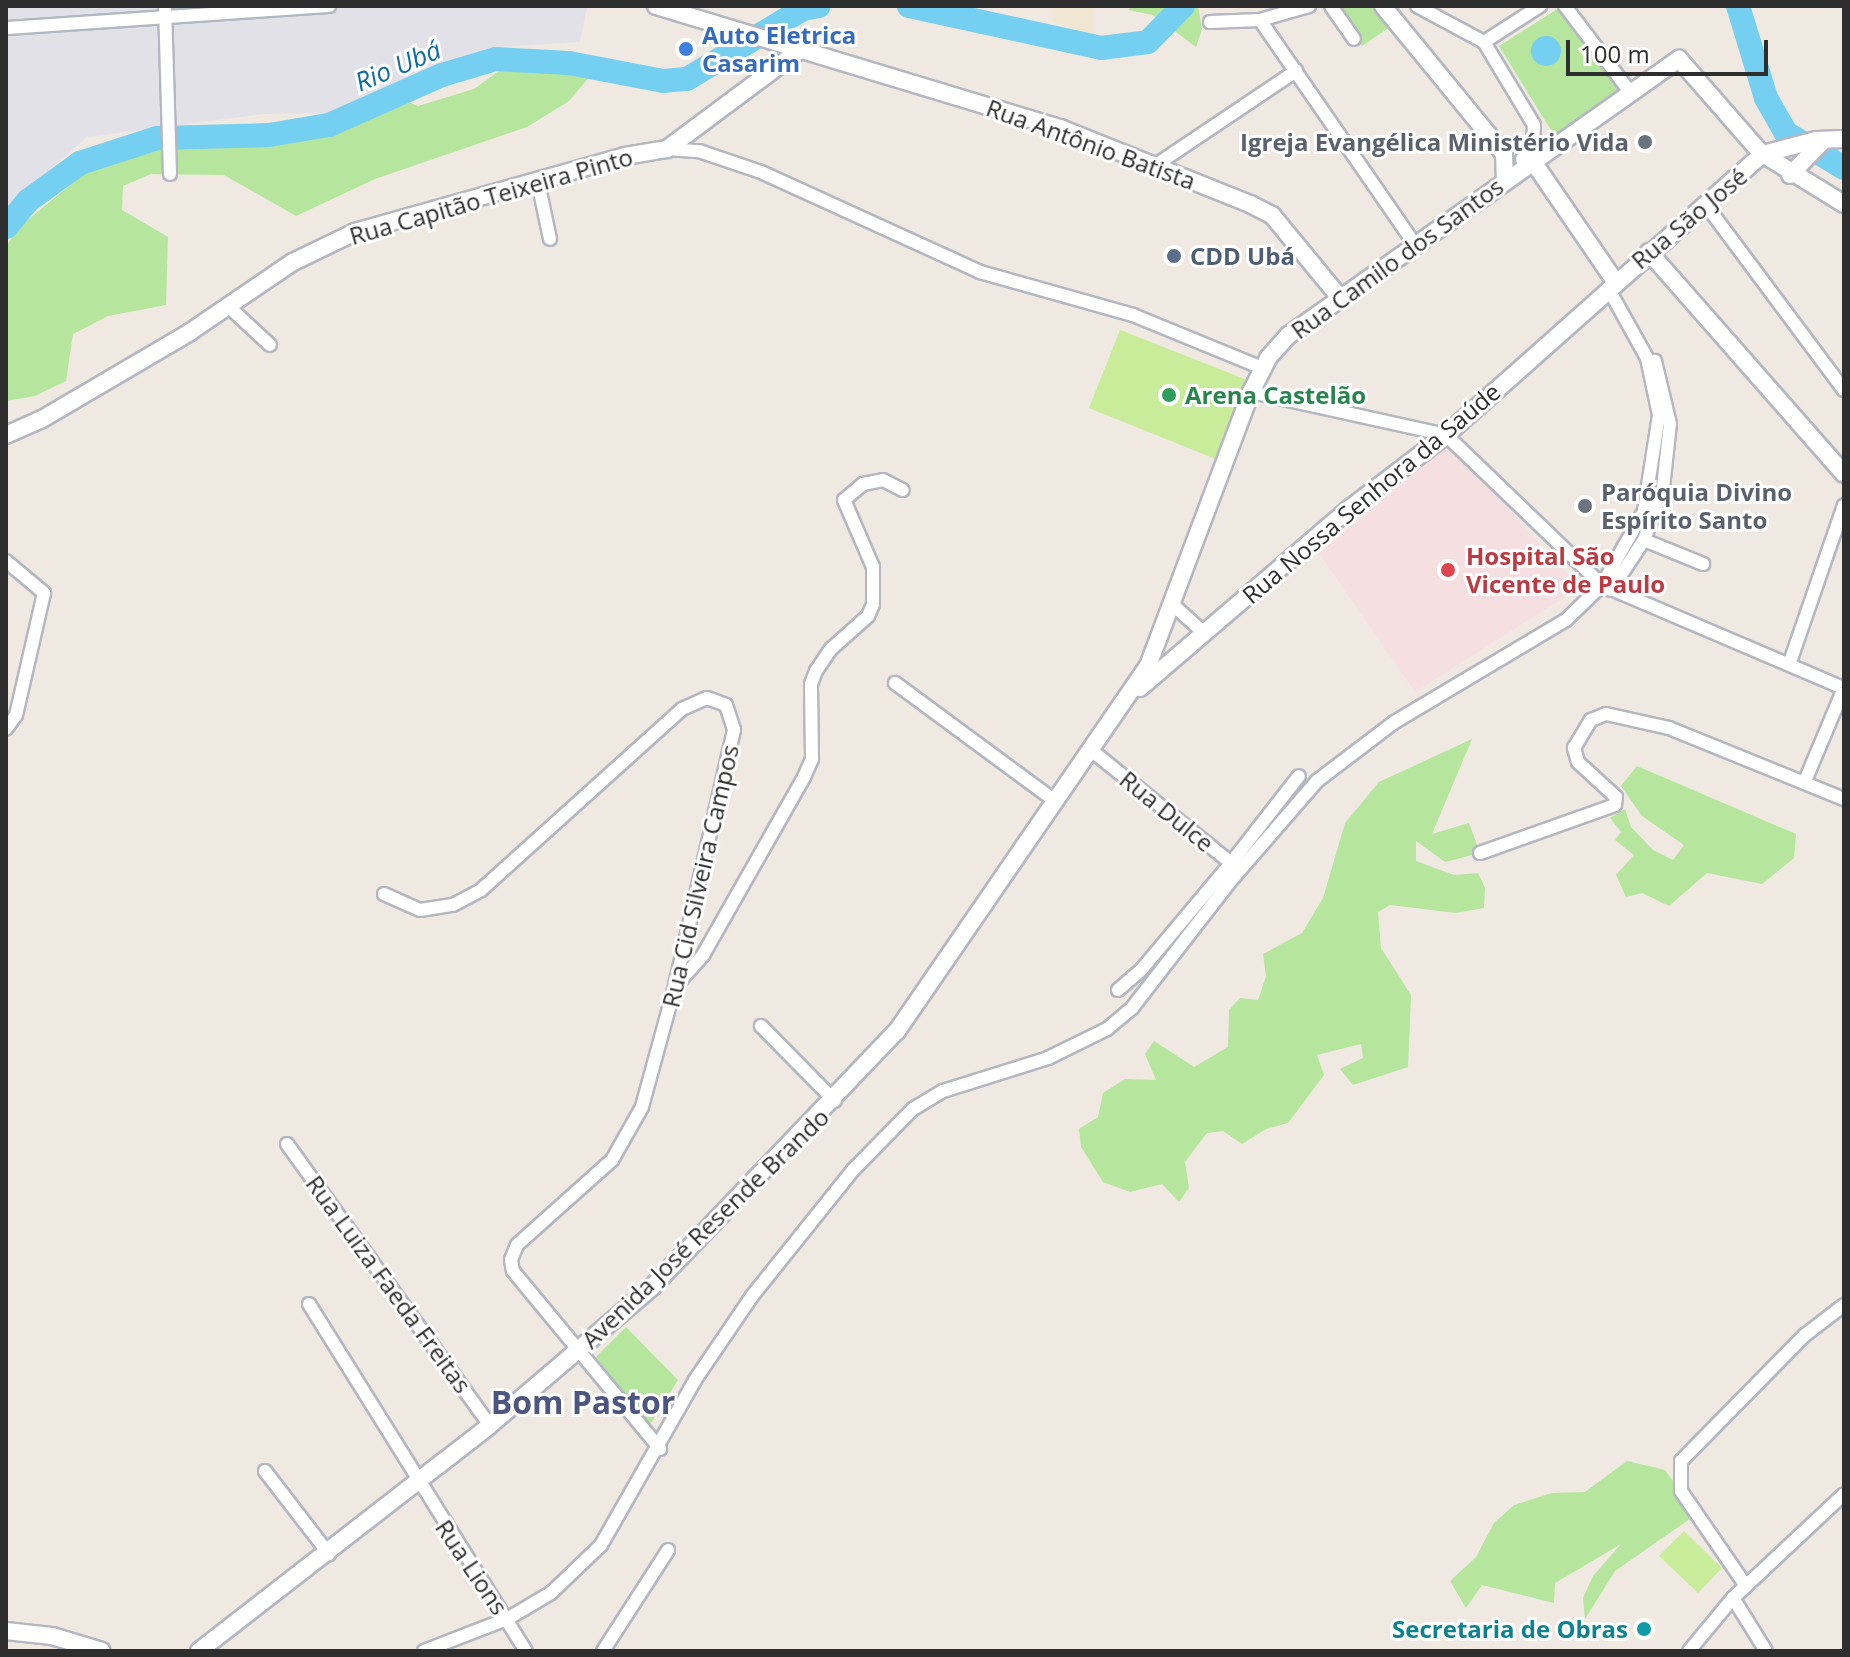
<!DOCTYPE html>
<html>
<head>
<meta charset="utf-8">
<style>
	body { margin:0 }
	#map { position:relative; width:1850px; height:1657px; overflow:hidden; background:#efe9e1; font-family:"Open Sans",sans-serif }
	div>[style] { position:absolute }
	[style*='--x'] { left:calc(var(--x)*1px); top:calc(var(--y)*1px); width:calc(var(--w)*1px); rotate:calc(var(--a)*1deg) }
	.industrial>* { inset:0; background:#e3e1e8 }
	.education>* { inset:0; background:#f0e6d1 }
	.medical>* { inset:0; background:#f5dfe0 }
	.green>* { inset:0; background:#b6e59e }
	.pitch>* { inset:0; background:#c9ec9a }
	.water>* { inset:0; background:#75cff0 }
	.round { border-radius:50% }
	.river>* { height:24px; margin:-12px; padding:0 12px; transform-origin:12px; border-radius:12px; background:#75cff0 }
	.roads { filter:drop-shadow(2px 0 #b4b7c1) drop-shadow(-2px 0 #b4b7c1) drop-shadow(0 2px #b4b7c1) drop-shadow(0 -2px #b4b7c1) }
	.street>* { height:12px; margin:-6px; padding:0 6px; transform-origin:6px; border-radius:6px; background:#fff }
	.secondary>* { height:16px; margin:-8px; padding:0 8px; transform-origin:8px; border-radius:8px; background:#fff }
	.dots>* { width:22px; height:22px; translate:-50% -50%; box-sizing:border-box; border:4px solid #fff; border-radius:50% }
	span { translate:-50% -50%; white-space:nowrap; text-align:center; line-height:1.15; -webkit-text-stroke:6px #fff; paint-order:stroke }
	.shop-label { font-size:24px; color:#366cbe; font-weight:700 }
	.left { translate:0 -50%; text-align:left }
	.worship-label { font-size:24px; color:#5b616d; font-weight:700 }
	.right { translate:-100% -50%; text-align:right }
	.street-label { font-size:24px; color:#2e2e2e }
	.service-label { font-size:24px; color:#4e5e75; font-weight:700 }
	.leisure-label { font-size:24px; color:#27864d; font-weight:700 }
	.health-label { font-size:24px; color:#be3a42; font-weight:700 }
	.culture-label { font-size:24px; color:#0d838f; font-weight:700 }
	.water-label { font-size:26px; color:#0d6fa3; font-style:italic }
	.district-label { font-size:32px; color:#4d5680; font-weight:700 }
	.frame { position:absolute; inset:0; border:8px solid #2e2e2e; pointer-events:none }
	.scale { position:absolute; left:1566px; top:40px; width:202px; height:36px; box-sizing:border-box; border:4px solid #2e2e2e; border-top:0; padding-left:10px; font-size:24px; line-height:28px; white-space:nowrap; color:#2e2e2e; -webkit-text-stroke:6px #fff; paint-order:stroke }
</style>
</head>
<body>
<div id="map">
	<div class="industrial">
		<i style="clip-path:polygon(6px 6px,587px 6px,580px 42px,502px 47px,333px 113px,263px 114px,87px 137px,6px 208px)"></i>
	</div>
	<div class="education">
		<i style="clip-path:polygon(1052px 6px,1093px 6px,1094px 36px,1053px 22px)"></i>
	</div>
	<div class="medical">
		<i style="clip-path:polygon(1449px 444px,1580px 587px,1415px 692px,1319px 553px)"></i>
	</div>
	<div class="green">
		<i style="clip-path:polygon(1133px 6px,1198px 6px,1202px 29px,1196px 47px,1153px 15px,1128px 10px)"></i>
		<i style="clip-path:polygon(1335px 6px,1371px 6px,1390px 27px,1362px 46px)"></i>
		<i style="clip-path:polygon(1562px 6px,1624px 90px,1557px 140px,1499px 46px)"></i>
		<i style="clip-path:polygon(596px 69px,569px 101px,527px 127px,375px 179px,296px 216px,224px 175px,151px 174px,123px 186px,122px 210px,168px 237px,166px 305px,108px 316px,73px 334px,66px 381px,35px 396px,6px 401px,6px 247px,18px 228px,92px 167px,154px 149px,332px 135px,397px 97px,418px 106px,474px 89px,499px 71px)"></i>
		<i style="clip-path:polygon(1472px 739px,1432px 834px,1469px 823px,1480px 853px,1445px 862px,1416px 841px,1416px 861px,1454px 875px,1478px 873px,1485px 888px,1484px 908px,1456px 913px,1390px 905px,1378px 912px,1381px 948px,1411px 995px,1408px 1067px,1353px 1085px,1340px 1069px,1363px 1058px,1361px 1044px,1317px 1055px,1324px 1075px,1288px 1123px,1266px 1129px,1242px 1144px,1223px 1131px,1207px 1133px,1185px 1162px,1189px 1188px,1179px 1202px,1162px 1184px,1130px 1192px,1103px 1182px,1081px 1147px,1079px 1129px,1098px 1117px,1103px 1093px,1125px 1079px,1156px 1080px,1145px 1054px,1154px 1041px,1194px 1067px,1228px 1047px,1229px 1010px,1240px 998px,1258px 1000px,1266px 976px,1263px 954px,1302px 933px,1323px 898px,1345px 823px,1379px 782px)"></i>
		<i style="clip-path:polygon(1637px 766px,1796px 834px,1794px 858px,1762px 884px,1707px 873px,1669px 906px,1642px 893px,1626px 897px,1616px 875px,1634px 855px,1615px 840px,1621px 832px,1610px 818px,1625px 809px,1631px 827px,1653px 850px,1673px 860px,1684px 845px,1642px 816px,1621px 786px)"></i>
		<i style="clip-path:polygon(626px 1327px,678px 1380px,649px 1426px,596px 1357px)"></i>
		<i style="clip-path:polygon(1627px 1461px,1665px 1470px,1697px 1514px,1615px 1571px,1585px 1619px,1583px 1598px,1593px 1576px,1621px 1544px,1555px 1583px,1554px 1603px,1482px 1585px,1466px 1608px,1450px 1581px,1476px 1557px,1494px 1523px,1514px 1505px,1552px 1493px,1585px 1492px)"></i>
	</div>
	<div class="pitch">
		<i style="clip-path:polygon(1120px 330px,1250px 381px,1218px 460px,1089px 408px)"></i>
		<i style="clip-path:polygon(1684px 1531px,1722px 1568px,1698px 1593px,1659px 1556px)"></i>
	</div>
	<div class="water">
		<i class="round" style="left:1531px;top:36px;width:30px;height:30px"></i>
	</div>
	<div class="river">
		<i style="--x:909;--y:6;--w:197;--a:12.3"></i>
		<i style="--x:1101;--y:48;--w:47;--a:-7.3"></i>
		<i style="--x:1148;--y:42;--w:50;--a:-45.8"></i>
		<i style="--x:1738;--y:6;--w:96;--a:73.1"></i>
		<i style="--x:1766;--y:98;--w:40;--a:60.3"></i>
		<i style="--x:1786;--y:133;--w:68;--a:31.1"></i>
		<i style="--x:6;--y:227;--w:35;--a:-50"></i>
		<i style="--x:29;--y:200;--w:63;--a:-36"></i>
		<i style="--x:80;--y:163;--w:81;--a:-18"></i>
		<i style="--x:157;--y:138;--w:112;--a:-1.5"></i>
		<i style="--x:269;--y:135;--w:61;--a:-9.5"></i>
		<i style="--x:329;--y:125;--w:124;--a:-23.9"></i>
		<i style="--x:442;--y:75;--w:56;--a:-16.5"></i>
		<i style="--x:496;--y:59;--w:73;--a:3.1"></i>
		<i style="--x:569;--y:63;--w:96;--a:10.8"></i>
		<i style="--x:663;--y:81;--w:24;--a:-5"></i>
		<i style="--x:687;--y:79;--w:135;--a:-31.1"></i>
		<i style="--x:803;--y:9;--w:16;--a:-11"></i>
	</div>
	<div class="roads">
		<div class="street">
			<i style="--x:165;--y:6;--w:168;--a:88.3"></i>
			<i style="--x:1331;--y:6;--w:40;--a:55.1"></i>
			<i style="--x:1417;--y:6;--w:76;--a:28.2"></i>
			<i style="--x:1565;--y:6;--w:108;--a:52.9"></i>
			<i style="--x:1260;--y:20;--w:273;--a:55.4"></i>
			<i style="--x:1210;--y:22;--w:50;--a:-2.3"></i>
			<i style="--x:1260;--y:20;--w:51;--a:-15.9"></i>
			<i style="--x:6;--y:28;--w:324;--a:-3.9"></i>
			<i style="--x:1484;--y:42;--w:97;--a:58.9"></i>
			<i style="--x:1534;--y:125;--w:35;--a:93"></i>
			<i style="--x:1484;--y:42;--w:67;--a:-32.7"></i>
			<i style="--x:667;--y:149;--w:32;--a:4"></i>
			<i style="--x:699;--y:151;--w:65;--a:18.7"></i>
			<i style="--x:761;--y:172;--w:241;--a:24.5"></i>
			<i style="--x:980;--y:272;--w:159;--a:15.7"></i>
			<i style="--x:1133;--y:315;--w:139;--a:22.3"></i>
			<i style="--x:1156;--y:165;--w:169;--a:-33.9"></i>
			<i style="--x:538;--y:182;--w:58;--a:78.1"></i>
			<i style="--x:1706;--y:205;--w:231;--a:53.3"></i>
			<i style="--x:228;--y:306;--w:57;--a:42.9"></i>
			<i style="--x:1251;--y:392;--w:200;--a:12.4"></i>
			<i style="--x:1446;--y:435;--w:216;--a:43.9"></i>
			<i style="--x:1602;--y:585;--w:263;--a:23.1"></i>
			<i style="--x:1644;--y:540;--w:64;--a:22.1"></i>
			<i style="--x:6;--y:561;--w:50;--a:40.1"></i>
			<i style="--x:44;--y:593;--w:125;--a:102.9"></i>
			<i style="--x:16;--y:715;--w:17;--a:126"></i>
			<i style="--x:1611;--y:590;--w:60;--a:-56.6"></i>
			<i style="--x:1644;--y:540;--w:55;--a:-69.9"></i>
			<i style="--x:1663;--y:488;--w:64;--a:-83.8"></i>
			<i style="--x:1670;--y:424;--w:65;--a:-103.4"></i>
			<i style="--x:1171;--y:603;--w:45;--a:42.3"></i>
			<i style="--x:1790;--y:662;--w:166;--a:-71"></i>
			<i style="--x:895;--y:683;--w:199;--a:36.4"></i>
			<i style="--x:1091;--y:750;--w:180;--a:38.9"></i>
			<i style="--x:1231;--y:863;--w:110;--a:-52"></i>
			<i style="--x:1805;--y:781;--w:101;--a:-67.2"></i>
			<i style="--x:1480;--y:853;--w:143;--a:-19.6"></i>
			<i style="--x:1615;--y:805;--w:8;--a:-83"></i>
			<i style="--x:1616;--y:797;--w:52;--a:-137.4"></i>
			<i style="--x:1578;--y:762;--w:15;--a:-106"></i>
			<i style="--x:1574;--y:748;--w:33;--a:-59"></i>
			<i style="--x:1591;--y:720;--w:16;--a:-22"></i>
			<i style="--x:1606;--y:714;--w:65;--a:12.5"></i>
			<i style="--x:1669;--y:728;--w:189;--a:22.1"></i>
			<i style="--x:384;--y:894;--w:39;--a:24"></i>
			<i style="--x:420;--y:910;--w:33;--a:-9"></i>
			<i style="--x:453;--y:905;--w:32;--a:-28"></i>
			<i style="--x:481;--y:890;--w:270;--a:-42"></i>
			<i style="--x:682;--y:709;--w:27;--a:-24"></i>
			<i style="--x:707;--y:698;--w:20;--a:20"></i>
			<i style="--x:726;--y:705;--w:26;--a:72"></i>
			<i style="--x:734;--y:730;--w:263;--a:103"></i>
			<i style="--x:675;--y:986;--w:125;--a:105.3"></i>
			<i style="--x:642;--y:1107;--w:61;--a:119.5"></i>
			<i style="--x:612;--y:1160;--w:127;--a:138.2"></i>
			<i style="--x:517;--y:1245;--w:16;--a:112"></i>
			<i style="--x:511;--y:1260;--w:11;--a:80"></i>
			<i style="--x:513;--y:1271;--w:231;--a:50.4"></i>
			<i style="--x:678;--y:983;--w:38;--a:-48"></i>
			<i style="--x:703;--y:955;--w:205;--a:-60.4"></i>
			<i style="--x:804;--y:777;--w:20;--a:-66"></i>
			<i style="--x:812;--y:759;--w:75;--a:-90.8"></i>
			<i style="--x:811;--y:684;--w:14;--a:-69"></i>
			<i style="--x:816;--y:671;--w:27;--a:-56"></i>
			<i style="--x:831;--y:649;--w:50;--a:-41.7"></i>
			<i style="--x:868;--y:616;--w:13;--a:-67"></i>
			<i style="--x:873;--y:604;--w:37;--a:-90"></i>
			<i style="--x:873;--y:567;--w:73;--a:-113.4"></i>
			<i style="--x:844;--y:500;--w:25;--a:-40"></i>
			<i style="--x:863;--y:484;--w:20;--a:-11"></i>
			<i style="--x:883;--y:480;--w:22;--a:27"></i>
			<i style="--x:1118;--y:990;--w:32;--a:-41"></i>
			<i style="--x:1142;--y:969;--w:138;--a:-50"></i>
			<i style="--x:1231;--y:863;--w:8;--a:30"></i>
			<i style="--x:761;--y:1026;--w:105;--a:45.4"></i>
			<i style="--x:287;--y:1144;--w:347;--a:54.2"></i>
			<i style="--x:309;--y:1304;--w:409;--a:58"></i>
			<i style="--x:265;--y:1471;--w:105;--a:52.4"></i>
			<i style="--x:1746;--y:1586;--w:115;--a:-124.4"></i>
			<i style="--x:1681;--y:1491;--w:30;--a:-90"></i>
			<i style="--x:1681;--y:1461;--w:177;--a:-45.5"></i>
			<i style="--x:1805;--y:1335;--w:49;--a:-37.6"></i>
			<i style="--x:1733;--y:1598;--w:62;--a:58.1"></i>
			<i style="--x:424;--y:1651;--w:89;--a:-21.1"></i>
			<i style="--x:507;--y:1619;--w:51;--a:-30.6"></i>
			<i style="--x:551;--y:1593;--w:69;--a:-43.8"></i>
			<i style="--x:601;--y:1545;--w:190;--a:-60.3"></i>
			<i style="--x:695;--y:1380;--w:102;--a:-55.8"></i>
			<i style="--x:752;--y:1296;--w:161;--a:-51.3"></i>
			<i style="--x:853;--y:1170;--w:86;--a:-45.5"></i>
			<i style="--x:913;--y:1109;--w:35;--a:-31"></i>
			<i style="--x:943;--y:1091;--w:110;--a:-17.4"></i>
			<i style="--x:1048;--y:1058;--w:66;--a:-26.2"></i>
			<i style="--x:1107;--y:1029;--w:33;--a:-40"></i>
			<i style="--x:1132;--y:1008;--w:165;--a:-52.2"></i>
			<i style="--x:1233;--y:878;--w:128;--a:-49.1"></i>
			<i style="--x:1317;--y:781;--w:96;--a:-37.3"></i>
			<i style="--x:1393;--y:723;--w:201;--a:-30.8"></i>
			<i style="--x:1566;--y:620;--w:50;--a:-44.2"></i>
			<i style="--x:1602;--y:585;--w:85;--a:-60.4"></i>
			<i style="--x:1644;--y:511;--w:97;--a:-81.1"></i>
			<i style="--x:1659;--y:415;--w:58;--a:-101.9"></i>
			<i style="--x:1647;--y:358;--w:80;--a:-119.1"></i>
			<i style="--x:603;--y:1651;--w:120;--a:-57.2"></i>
			<i style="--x:1689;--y:1651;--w:69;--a:-50.3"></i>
			<i style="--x:1733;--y:1598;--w:152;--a:-43.1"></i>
		</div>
		<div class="secondary">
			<i style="--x:656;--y:6;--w:422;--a:16.8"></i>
			<i style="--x:1060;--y:128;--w:205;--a:21.8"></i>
			<i style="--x:1250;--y:204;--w:25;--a:27"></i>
			<i style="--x:1272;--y:215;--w:109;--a:50.6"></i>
			<i style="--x:1383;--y:6;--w:191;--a:50.7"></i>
			<i style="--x:1504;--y:154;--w:25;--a:88"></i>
			<i style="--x:1763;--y:154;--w:55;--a:-14.8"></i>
			<i style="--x:1816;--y:140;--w:28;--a:-2"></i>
			<i style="--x:1524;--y:159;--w:8;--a:7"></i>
			<i style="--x:1532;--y:160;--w:147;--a:55.6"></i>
			<i style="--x:1790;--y:175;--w:49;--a:-45.8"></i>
			<i style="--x:1649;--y:252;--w:295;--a:48.7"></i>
			<i style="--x:6;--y:435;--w:39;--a:-24"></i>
			<i style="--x:42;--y:419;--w:172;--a:-30.4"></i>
			<i style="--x:190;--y:332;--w:125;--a:-34.2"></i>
			<i style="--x:293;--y:262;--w:69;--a:-25.8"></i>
			<i style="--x:355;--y:232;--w:280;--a:-15.7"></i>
			<i style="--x:625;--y:156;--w:43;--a:-9.5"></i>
			<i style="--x:667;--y:149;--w:171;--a:-36.7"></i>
			<i style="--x:1140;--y:688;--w:275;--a:-40.6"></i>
			<i style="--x:1349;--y:509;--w:122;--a:-37.3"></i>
			<i style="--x:1446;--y:435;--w:424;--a:-41.6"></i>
			<i style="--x:6;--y:1631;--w:46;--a:6.2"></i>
			<i style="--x:52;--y:1636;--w:52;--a:16.7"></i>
			<i style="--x:199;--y:1651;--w:368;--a:-37.8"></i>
			<i style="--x:490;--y:1425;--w:213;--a:-40.4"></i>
			<i style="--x:652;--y:1287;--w:354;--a:-46.3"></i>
			<i style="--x:897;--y:1031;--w:443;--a:-55.5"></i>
			<i style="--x:1148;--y:666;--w:293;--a:-69.4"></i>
			<i style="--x:1251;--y:392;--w:38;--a:-63"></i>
			<i style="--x:1268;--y:358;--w:31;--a:-48"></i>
			<i style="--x:1289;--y:335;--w:478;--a:-35.3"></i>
			<i style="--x:1679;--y:59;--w:125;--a:48.9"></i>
			<i style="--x:1761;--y:153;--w:97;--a:31.6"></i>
		</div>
	</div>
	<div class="dots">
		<i style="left:686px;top:49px;background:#3f7fe0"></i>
		<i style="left:1645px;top:142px;background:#6b7280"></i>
		<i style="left:1174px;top:256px;background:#5c6f8a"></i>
		<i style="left:1169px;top:395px;background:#2e9e5b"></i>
		<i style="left:1585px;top:506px;background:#6b7280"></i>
		<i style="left:1448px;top:570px;background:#e0444e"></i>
		<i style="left:1644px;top:1629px;background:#0f9aa8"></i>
	</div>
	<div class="shop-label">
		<span class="left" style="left:702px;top:49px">Auto Eletrica<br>Casarim</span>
	</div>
	<div class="worship-label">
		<span class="right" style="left:1629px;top:142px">Igreja Evangélica Ministério Vida</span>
		<span class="left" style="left:1601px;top:506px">Paróquia Divino<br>Espírito Santo</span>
	</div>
	<div class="street-label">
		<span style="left:1091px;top:144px;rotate:20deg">Rua Antônio Batista</span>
		<span style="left:491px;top:196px;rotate:-16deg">Rua Capitão Teixeira Pinto</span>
		<span style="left:1689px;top:218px;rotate:-40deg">Rua São José</span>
		<span style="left:1397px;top:258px;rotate:-36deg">Rua Camilo dos Santos</span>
		<span style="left:1371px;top:493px;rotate:-40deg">Rua Nossa Senhora da Saúde</span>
		<span style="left:1167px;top:811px;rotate:39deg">Rua Dulce</span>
		<span style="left:700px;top:876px;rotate:-77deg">Rua Cid Silveira Campos</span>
		<span style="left:705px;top:1228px;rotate:-44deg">Avenida José Resende Brando</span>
		<span style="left:389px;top:1284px;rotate:54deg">Rua Luiza Faeda Freitas</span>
		<span style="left:472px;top:1567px;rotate:56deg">Rua Lions</span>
	</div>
	<div class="service-label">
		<span class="left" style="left:1190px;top:256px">CDD Ubá</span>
	</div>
	<div class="leisure-label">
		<span class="left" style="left:1185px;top:395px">Arena Castelão</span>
	</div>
	<div class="health-label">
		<span class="left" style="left:1466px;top:570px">Hospital São<br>Vicente de Paulo</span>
	</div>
	<div class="culture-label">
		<span class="right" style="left:1628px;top:1629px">Secretaria de Obras</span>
	</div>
	<div class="water-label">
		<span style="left:398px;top:66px;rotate:-23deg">Rio Ubá</span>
	</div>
	<div class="district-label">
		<span style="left:583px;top:1402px">Bom Pastor</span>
	</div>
	<div class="frame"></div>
	<div class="scale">100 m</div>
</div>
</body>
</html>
